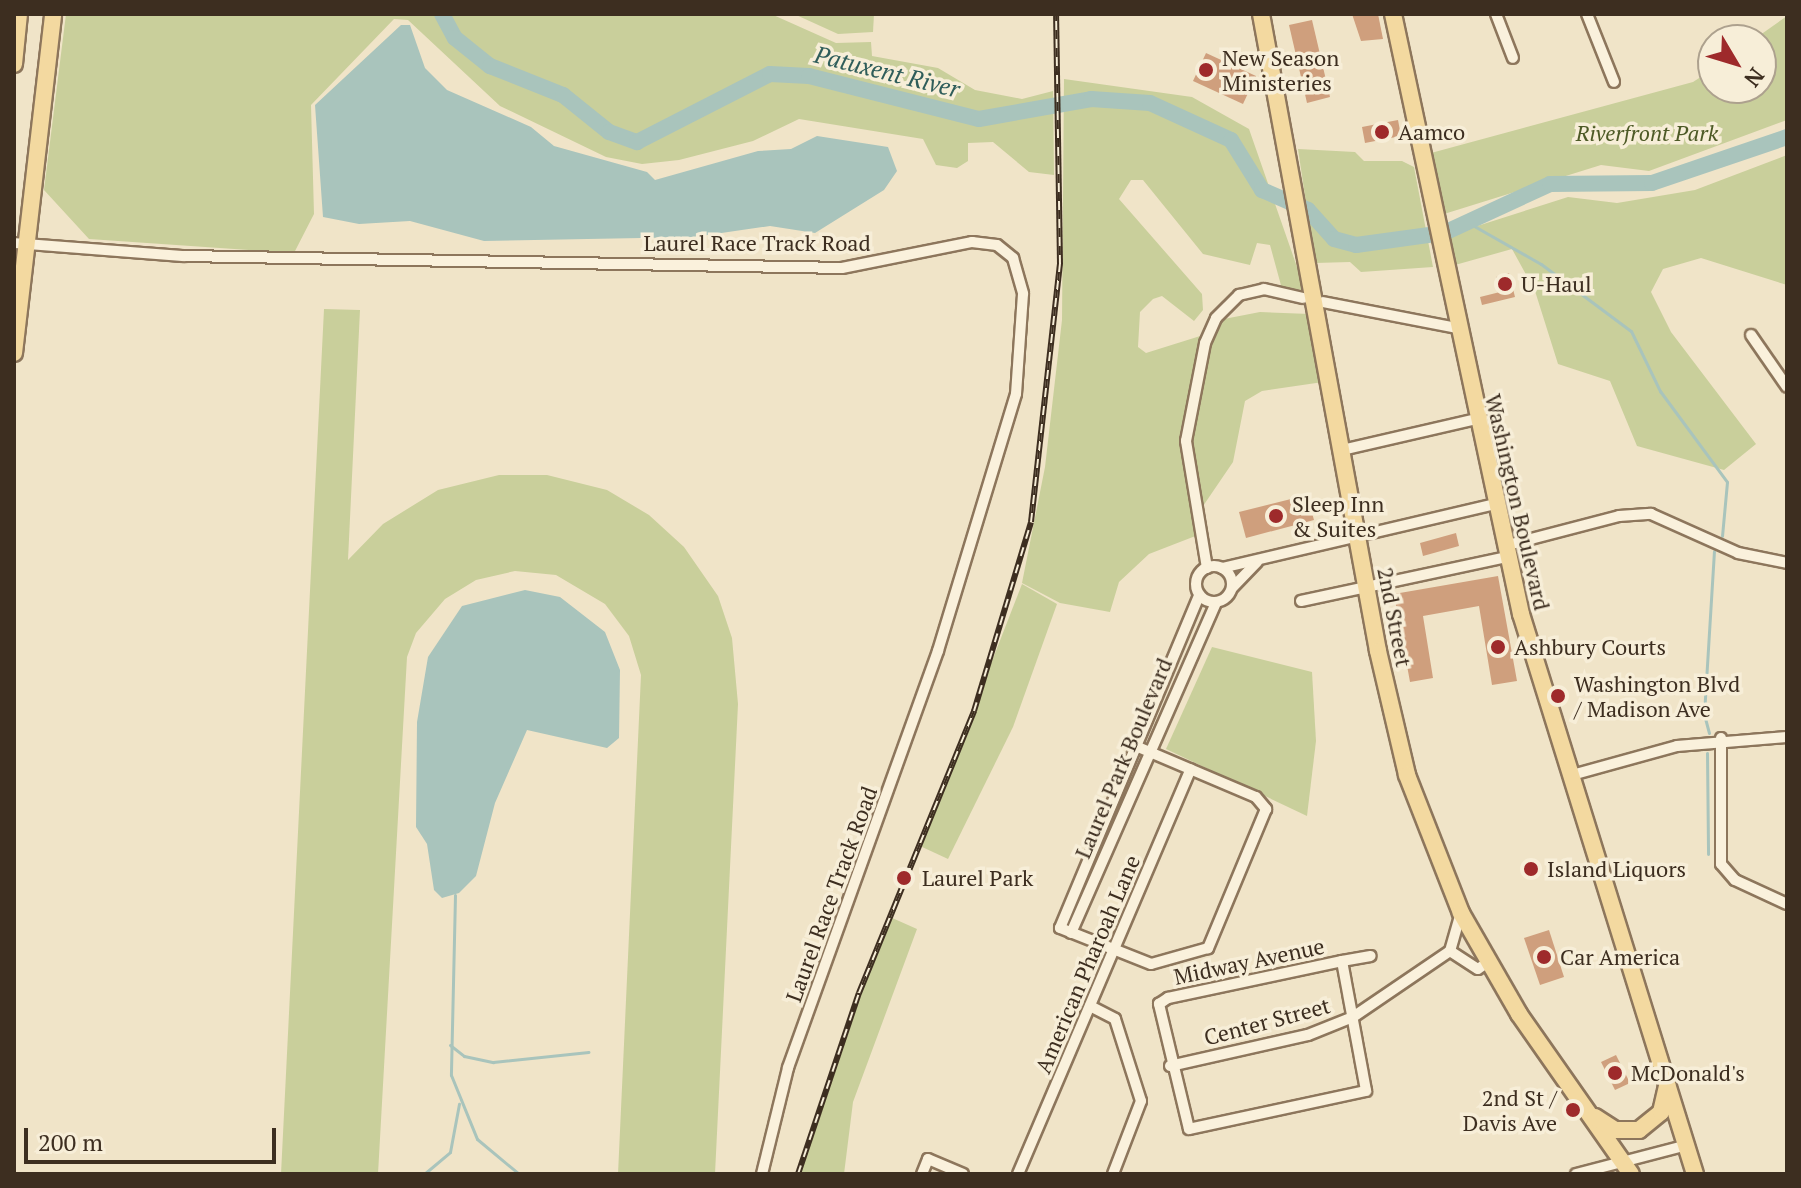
<!DOCTYPE html>
<html>
<head>
<meta charset="utf-8">
<style>
	body { margin:0 }
	#map { position:relative; width:1801px; height:1188px; overflow:hidden; background:#f0e4c8; font-family:"PT Serif",serif }
	div>[style] { position:absolute }
	[style*='--x'] { left:calc(var(--x)*1px); top:calc(var(--y)*1px); width:calc(var(--w)*1px); rotate:calc(var(--a)*1deg) }
	.green>* { inset:0; background:#c9cf9b }
	.water>* { inset:0; background:#a9c4bc }
	.stream>* { height:3px; margin:-1.5px; padding:0 1.5px; transform-origin:1.5px; border-radius:1.5px; background:#a9c4bc }
	.river>* { height:16px; margin:-8px; padding:0 8px; transform-origin:8px; border-radius:8px; background:#a9c4bc }
	.building>* { inset:0; background:#cf9f7d }
	.roads { filter:drop-shadow(2px 0 #8d765c) drop-shadow(-2px 0 #8d765c) drop-shadow(0 2px #8d765c) drop-shadow(0 -2px #8d765c) }
	.minor>* { height:10px; margin:-5px; padding:0 5px; transform-origin:5px; border-radius:5px; background:#faf1dc }
	.minor>.ring { margin:-5px; padding:0; box-sizing:content-box; background:none; border:10px solid #faf1dc; border-radius:50% }
	.primary>* { height:16px; margin:-8px; padding:0 8px; transform-origin:8px; border-radius:8px; background:#f3d9a0 }
	.rail>* { height:6px; margin-top:-3px; transform-origin:0; background:repeating-linear-gradient(90deg,#f7eed8 0 9px,#3d2e20 0 18px); box-sizing:border-box; border-block:2px solid #3d2e20 }
	.dots>* { width:22px; height:22px; translate:-50% -50%; box-sizing:border-box; border:4px solid #f7eed8; border-radius:50% }
	span { translate:-50% -50%; white-space:nowrap; text-align:center; line-height:1.15; -webkit-text-stroke:7px #f7eed8; paint-order:stroke }
	.poi-label { font-size:22px; color:#3d2e20 }
	.left { translate:0 -50%; text-align:left }
	.right { translate:-100% -50%; text-align:right }
	.park-label { font-size:22px; color:#4d5a26; font-style:italic }
	.street-label { font-size:22px; color:#3d2e20 }
	.water-label { font-size:24px; color:#2f5d5a; font-style:italic }
	.frame { position:absolute; inset:0; border:16px solid #3d2e20; pointer-events:none }
	.north { position:absolute; left:1697px; top:24px; width:80px; height:80px; box-sizing:border-box; background:#f7eed8; border:2px solid #ada18e; border-radius:50%; rotate:128deg; font-size:22px; font-weight:700; line-height:32px; text-align:center; color:#3d2e20 }
	.north::after { content:''; display:block; margin:auto; width:28px; height:36px; background:#9e2a2b; clip-path:polygon(50% 0,100% 100%,50% 72%,0 100%) }
	.scale { position:absolute; left:24px; top:1128px; width:252px; height:36px; box-sizing:border-box; border:4px solid #3d2e20; border-top:0; padding-left:10px; font-size:24px; line-height:28px; white-space:nowrap; color:#3d2e20; -webkit-text-stroke:6px #f7eed8; paint-order:stroke }
</style>
</head>
<body>
<div id="map">
	<div class="green">
		<i style="clip-path:polygon(66px 14px,771px 14px,836px 43px,871px 42px,872px 56px,938px 68px,975px 90px,1022px 99px,1053px 91px,1054px 175px,1029px 172px,993px 142px,968px 143px,968px 161px,957px 168px,936px 165px,923px 139px,799px 119px,753px 141px,679px 160px,642px 164px,606px 157px,500px 106px,408px 20px,394px 19px,311px 105px,314px 214px,294px 253px,89px 239px,44px 190px)"></i>
		<i style="clip-path:polygon(794px 14px,874px 14px,873px 32px,838px 34px)"></i>
		<i style="clip-path:polygon(1787px 16px,1787px 120px,1649px 171px,1601px 165px,1444px 214px,1431px 153px,1693px 82px,1713px 69px,1713px 88px,1761px 88px,1761px 40px,1753px 40px)"></i>
		<i style="clip-path:polygon(1064px 79px,1192px 97px,1249px 129px,1305px 290px,1282px 289px,1270px 245px,1257px 243px,1250px 265px,1203px 254px,1143px 180px,1131px 180px,1119px 199px,1202px 294px,1203px 310px,1194px 321px,1162px 296px,1153px 299px,1140px 312px,1138px 347px,1146px 353px,1213px 332px,1224px 319px,1260px 312px,1310px 314px,1323px 382px,1262px 391px,1245px 401px,1233px 462px,1201px 509px,1198px 535px,1149px 554px,1119px 582px,1110px 612px,1060px 603px,1022px 583px,1045px 467px,1062px 320px)"></i>
		<i style="clip-path:polygon(1298px 149px,1355px 152px,1364px 161px,1402px 161px,1414px 167px,1433px 267px,1361px 272px,1350px 262px,1315px 263px)"></i>
		<i style="clip-path:polygon(1787px 155px,1787px 285px,1701px 258px,1663px 269px,1651px 292px,1671px 332px,1756px 444px,1724px 470px,1637px 446px,1610px 381px,1558px 364px,1535px 291px,1512px 249px,1455px 265px,1449px 235px,1568px 197px,1617px 203px,1695px 190px)"></i>
		<i style="clip-path:polygon(324px 309px,360px 310px,348px 560px,383px 524px,438px 490px,499px 475px,547px 475px,607px 490px,649px 515px,684px 547px,718px 596px,732px 638px,738px 704px,715px 1174px,618px 1174px,641px 675px,629px 636px,605px 604px,556px 575px,515px 571px,476px 580px,445px 599px,416px 633px,407px 657px,378px 1174px,281px 1174px)"></i>
		<i style="clip-path:polygon(1022px 584px,1057px 604px,1013px 727px,948px 859px,920px 846px)"></i>
		<i style="clip-path:polygon(1212px 647px,1312px 672px,1316px 741px,1307px 816px,1166px 749px)"></i>
		<i style="clip-path:polygon(890px 917px,917px 929px,853px 1102px,844px 1174px,798px 1174px,831px 1068px)"></i>
	</div>
	<div class="water">
		<i style="clip-path:polygon(401px 25px,410px 25px,425px 68px,447px 90px,531px 127px,554px 146px,647px 172px,655px 180px,758px 151px,791px 149px,817px 136px,888px 147px,897px 171px,884px 190px,815px 233px,770px 226px,694px 237px,484px 241px,410px 221px,359px 224px,323px 217px,315px 105px)"></i>
		<i style="clip-path:polygon(525px 590px,560px 597px,605px 632px,620px 670px,619px 738px,607px 748px,527px 730px,495px 803px,476px 876px,459px 893px,442px 898px,434px 890px,427px 844px,416px 827px,417px 722px,428px 657px,462px 606px)"></i>
	</div>
	<div class="stream">
		<i style="--x:1467;--y:222;--w:85;--a:29.6"></i>
		<i style="--x:1541;--y:264;--w:112;--a:36.7"></i>
		<i style="--x:1631;--y:331;--w:67;--a:64.2"></i>
		<i style="--x:1660;--y:391;--w:113;--a:53.6"></i>
		<i style="--x:1727;--y:482;--w:54;--a:95.3"></i>
		<i style="--x:1709;--y:733;--w:20;--a:-105"></i>
		<i style="--x:1704;--y:714;--w:163;--a:-86.5"></i>
		<i style="--x:1707;--y:753;--w:101;--a:89.4"></i>
		<i style="--x:455;--y:895;--w:180;--a:91.3"></i>
		<i style="--x:451;--y:1075;--w:69;--a:67.9"></i>
		<i style="--x:477;--y:1139;--w:55;--a:39.8"></i>
		<i style="--x:450;--y:1045;--w:18;--a:38"></i>
		<i style="--x:464;--y:1056;--w:30;--a:12"></i>
		<i style="--x:493;--y:1062;--w:96;--a:-6"></i>
		<i style="--x:424;--y:1174;--w:34;--a:-40"></i>
		<i style="--x:450;--y:1152;--w:49;--a:-79.4"></i>
	</div>
	<div class="river">
		<i style="--x:442;--y:14;--w:27;--a:62"></i>
		<i style="--x:455;--y:38;--w:45;--a:38.7"></i>
		<i style="--x:490;--y:66;--w:79;--a:21.7"></i>
		<i style="--x:563;--y:95;--w:59;--a:38.8"></i>
		<i style="--x:609;--y:132;--w:30;--a:20"></i>
		<i style="--x:637;--y:142;--w:149;--a:-27.1"></i>
		<i style="--x:770;--y:74;--w:39;--a:3"></i>
		<i style="--x:809;--y:76;--w:175;--a:14.2"></i>
		<i style="--x:979;--y:119;--w:114;--a:-10.1"></i>
		<i style="--x:1091;--y:99;--w:59;--a:3.9"></i>
		<i style="--x:1150;--y:103;--w:89;--a:24.6"></i>
		<i style="--x:1231;--y:140;--w:59;--a:58.2"></i>
		<i style="--x:1262;--y:190;--w:50;--a:23.5"></i>
		<i style="--x:1308;--y:210;--w:39;--a:48"></i>
		<i style="--x:1334;--y:239;--w:23;--a:15"></i>
		<i style="--x:1356;--y:245;--w:89;--a:-7.8"></i>
		<i style="--x:1444;--y:233;--w:117;--a:-24.8"></i>
		<i style="--x:1550;--y:184;--w:102;--a:-0.6"></i>
		<i style="--x:1652;--y:183;--w:143;--a:-18.8"></i>
	</div>
	<div class="building">
		<i style="clip-path:polygon(1352px 14px,1378px 14px,1383px 39px,1361px 41px)"></i>
		<i style="clip-path:polygon(1312px 20px,1330px 97px,1307px 103px,1289px 25px)"></i>
		<i style="clip-path:polygon(1206px 53px,1256px 76px,1243px 104px,1193px 81px)"></i>
		<i style="clip-path:polygon(1398px 120px,1401px 136px,1365px 143px,1362px 127px)"></i>
		<i style="clip-path:polygon(1509px 273px,1515px 297px,1482px 305px,1480px 297px,1500px 292px,1496px 277px)"></i>
		<i style="clip-path:polygon(1307px 495px,1314px 520px,1246px 538px,1239px 512px)"></i>
		<i style="clip-path:polygon(1456px 533px,1459px 546px,1423px 556px,1420px 543px)"></i>
		<i style="clip-path:polygon(1498px 576px,1517px 681px,1492px 685px,1479px 606px,1423px 616px,1433px 678px,1410px 682px,1394px 594px)"></i>
		<i style="clip-path:polygon(1549px 930px,1564px 977px,1540px 985px,1524px 938px)"></i>
		<i style="clip-path:polygon(1616px 1055px,1630px 1083px,1615px 1090px,1601px 1062px)"></i>
	</div>
	<div class="roads">
		<div class="minor">
			<i style="--x:1496;--y:14;--w:47;--a:68.9"></i>
			<i style="--x:1587;--y:14;--w:73;--a:68.3"></i>
			<i style="--x:14;--y:243;--w:170;--a:4.4"></i>
			<i style="--x:184;--y:256;--w:658;--a:1.04"></i>
			<i style="--x:842;--y:268;--w:133;--a:-11.3"></i>
			<i style="--x:972;--y:242;--w:25;--a:7"></i>
			<i style="--x:997;--y:245;--w:21;--a:39"></i>
			<i style="--x:1013;--y:258;--w:37;--a:74"></i>
			<i style="--x:1023;--y:294;--w:100;--a:94"></i>
			<i style="--x:1016;--y:394;--w:269;--a:106.9"></i>
			<i style="--x:938;--y:651;--w:443;--a:109.8"></i>
			<i style="--x:788;--y:1068;--w:109;--a:103.8"></i>
			<i style="--x:1323;--y:302;--w:136;--a:11"></i>
			<i style="--x:1751;--y:335;--w:63;--a:55.3"></i>
			<i style="--x:1342;--y:450;--w:138;--a:-13"></i>
			<i style="--x:1504;--y:546;--w:119;--a:-14.6"></i>
			<i style="--x:1619;--y:516;--w:32;--a:-4"></i>
			<i style="--x:1651;--y:514;--w:95;--a:24.1"></i>
			<i style="--x:1738;--y:553;--w:50;--a:11.5"></i>
			<i class="ring" style="left:1196px;top:566px;width:26px;height:26px"></i>
			<i style="--x:1207;--y:568;--w:129;--a:-99.4"></i>
			<i style="--x:1186;--y:441;--w:100;--a:-79"></i>
			<i style="--x:1205;--y:343;--w:27;--a:-66"></i>
			<i style="--x:1216;--y:318;--w:33;--a:-45"></i>
			<i style="--x:1239;--y:295;--w:26;--a:-13"></i>
			<i style="--x:1264;--y:289;--w:40;--a:13"></i>
			<i style="--x:1222;--y:568;--w:279;--a:-13.2"></i>
			<i style="--x:1232;--y:588;--w:36;--a:-46"></i>
			<i style="--x:1301;--y:601;--w:211;--a:-12.1"></i>
			<i style="--x:1721;--y:738;--w:126;--a:90"></i>
			<i style="--x:1721;--y:864;--w:21;--a:49"></i>
			<i style="--x:1735;--y:880;--w:57;--a:24.8"></i>
			<i style="--x:1138;--y:747;--w:128;--a:23"></i>
			<i style="--x:1256;--y:797;--w:16;--a:50"></i>
			<i style="--x:1266;--y:809;--w:151;--a:112.6"></i>
			<i style="--x:1208;--y:948;--w:59;--a:164.3"></i>
			<i style="--x:1151;--y:964;--w:98;--a:-158.4"></i>
			<i style="--x:1060;--y:928;--w:361;--a:-67.3"></i>
			<i style="--x:1572;--y:775;--w:109;--a:-15.4"></i>
			<i style="--x:1677;--y:746;--w:110;--a:-4.7"></i>
			<i style="--x:1071;--y:933;--w:361;--a:-66.3"></i>
			<i style="--x:1450;--y:951;--w:33;--a:33"></i>
			<i style="--x:1478;--y:969;--w:12;--a:-35"></i>
			<i style="--x:1342;--y:961;--w:132;--a:79.5"></i>
			<i style="--x:1366;--y:1091;--w:181;--a:167.9"></i>
			<i style="--x:1189;--y:1129;--w:129;--a:-103.5"></i>
			<i style="--x:1159;--y:1004;--w:11;--a:-34"></i>
			<i style="--x:1168;--y:998;--w:178;--a:-12"></i>
			<i style="--x:1342;--y:961;--w:29;--a:-10"></i>
			<i style="--x:1090;--y:1006;--w:28;--a:27"></i>
			<i style="--x:1115;--y:1019;--w:86;--a:72.4"></i>
			<i style="--x:1141;--y:1101;--w:78;--a:111"></i>
			<i style="--x:1170;--y:1066;--w:141;--a:-12.7"></i>
			<i style="--x:1308;--y:1035;--w:48;--a:-21.8"></i>
			<i style="--x:1353;--y:1017;--w:117;--a:-34.2"></i>
			<i style="--x:1450;--y:951;--w:40;--a:-74"></i>
			<i style="--x:922;--y:1174;--w:16;--a:-68"></i>
			<i style="--x:928;--y:1159;--w:38;--a:23"></i>
			<i style="--x:1018;--y:1174;--w:440;--a:-66.9"></i>
			<i style="--x:1576;--y:1174;--w:115;--a:-14.6"></i>
		</div>
		<div class="primary">
			<i style="--x:1261;--y:14;--w:648;--a:79.59"></i>
			<i style="--x:1378;--y:651;--w:127;--a:76.8"></i>
			<i style="--x:1407;--y:775;--w:148;--a:68.6"></i>
			<i style="--x:1461;--y:913;--w:116;--a:60.1"></i>
			<i style="--x:1519;--y:1014;--w:195;--a:55"></i>
			<i style="--x:1393;--y:14;--w:614;--a:77.96"></i>
			<i style="--x:1521;--y:614;--w:586;--a:72.74"></i>
			<i style="--x:14;--y:64;--w:50;--a:-84.3"></i>
			<i style="--x:14;--y:353;--w:341;--a:-83.4"></i>
			<i style="--x:1595;--y:1117;--w:24;--a:33"></i>
			<i style="--x:1615;--y:1130;--w:24;--a:0"></i>
			<i style="--x:1639;--y:1130;--w:28;--a:-39"></i>
			<i style="--x:1661;--y:1112;--w:28;--a:-77"></i>
		</div>
	</div>
	<div class="rail">
		<i style="--x:798;--y:1174;--w:191;--a:-71.4"></i>
		<i style="--x:859;--y:993;--w:305;--a:-67.8"></i>
		<i style="--x:974;--y:711;--w:197;--a:-73.2"></i>
		<i style="--x:1031;--y:522;--w:260;--a:-83.6"></i>
		<i style="--x:1060;--y:264;--w:250;--a:-90.9"></i>
	</div>
	<div class="dots">
		<i style="left:1206px;top:70px;background:#9e2a2b"></i>
		<i style="left:1382px;top:132px;background:#9e2a2b"></i>
		<i style="left:1505px;top:284px;background:#9e2a2b"></i>
		<i style="left:1276px;top:516px;background:#9e2a2b"></i>
		<i style="left:1498px;top:647px;background:#9e2a2b"></i>
		<i style="left:1558px;top:696px;background:#9e2a2b"></i>
		<i style="left:1531px;top:869px;background:#9e2a2b"></i>
		<i style="left:904px;top:878px;background:#9e2a2b"></i>
		<i style="left:1544px;top:957px;background:#9e2a2b"></i>
		<i style="left:1615px;top:1073px;background:#9e2a2b"></i>
		<i style="left:1573px;top:1110px;background:#9e2a2b"></i>
	</div>
	<div class="poi-label">
		<span class="left" style="left:1222px;top:70px">New Season<br>Ministeries</span>
		<span class="left" style="left:1398px;top:132px">Aamco</span>
		<span class="left" style="left:1521px;top:284px">U-Haul</span>
		<span class="left" style="left:1292px;top:516px">Sleep Inn<br>&amp; Suites</span>
		<span class="left" style="left:1514px;top:647px">Ashbury Courts</span>
		<span class="left" style="left:1574px;top:696px">Washington Blvd<br>/ Madison Ave</span>
		<span class="left" style="left:1547px;top:869px">Island Liquors</span>
		<span class="left" style="left:922px;top:878px">Laurel Park</span>
		<span class="left" style="left:1560px;top:957px">Car America</span>
		<span class="left" style="left:1631px;top:1073px">McDonald's</span>
		<span class="right" style="left:1557px;top:1110px">2nd St /<br>Davis Ave</span>
	</div>
	<div class="park-label">
		<span style="left:1647px;top:133px">Riverfront Park</span>
	</div>
	<div class="street-label">
		<span style="left:757px;top:243px">Laurel Race Track Road</span>
		<span style="left:1518px;top:502px;rotate:77deg">Washington Boulevard</span>
		<span style="left:1395px;top:617px;rotate:79deg">2nd Street</span>
		<span style="left:1123px;top:758px;rotate:-67deg">Laurel Park Boulevard</span>
		<span style="left:831px;top:894px;rotate:-70deg">Laurel Race Track Road</span>
		<span style="left:1249px;top:961px;rotate:-12deg">Midway Avenue</span>
		<span style="left:1087px;top:964px;rotate:-67deg">American Pharoah Lane</span>
		<span style="left:1267px;top:1021px;rotate:-15deg">Center Street</span>
	</div>
	<div class="water-label">
		<span style="left:887px;top:72px;rotate:14deg">Patuxent River</span>
	</div>
	<div class="frame"></div>
	<div class="north">N</div>
	<div class="scale">200 m</div>
</div>
</body>
</html>
